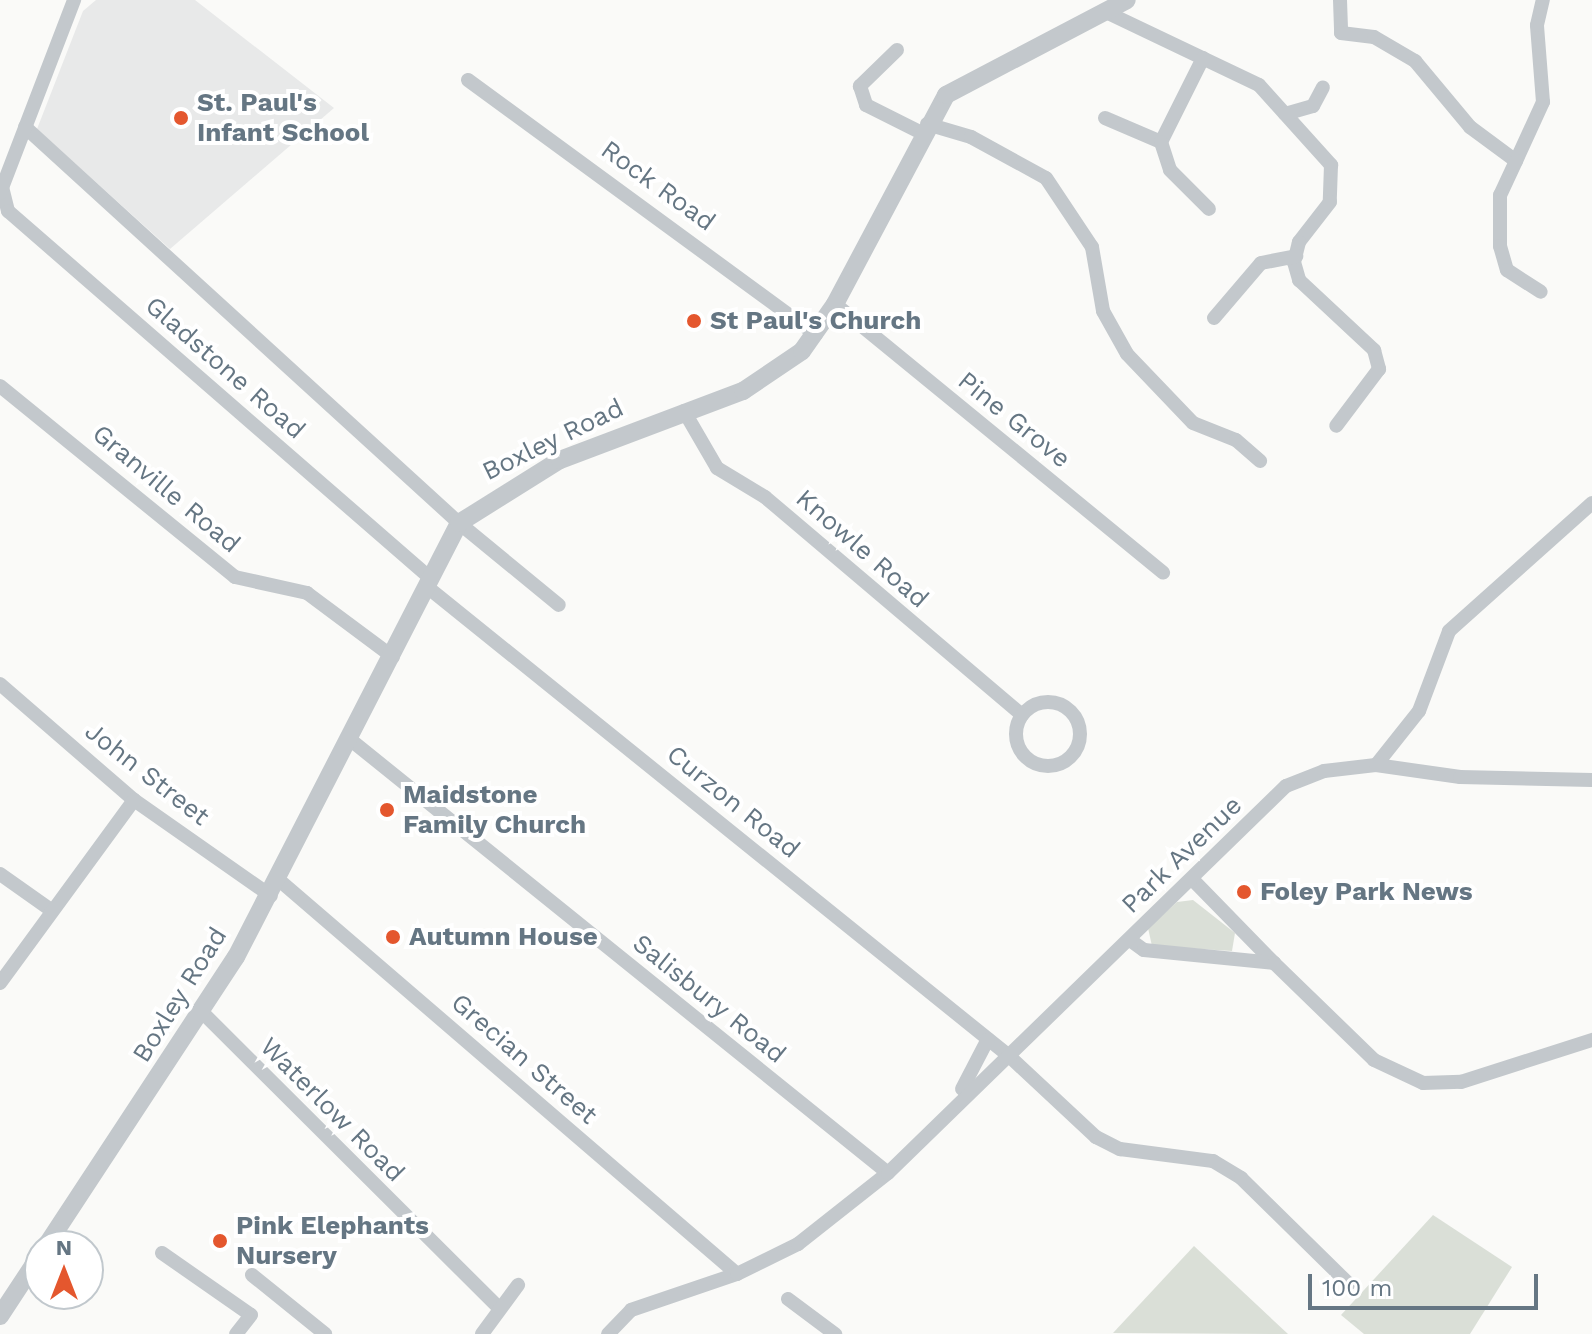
<!DOCTYPE html>
<html>
<head>
<meta charset="utf-8">
<style>
	body { margin:0 }
	#map { position:relative; width:1592px; height:1334px; overflow:hidden; background:#fafaf8; font-family:"Work Sans",sans-serif }
	div>[style] { position:absolute }
	[style*='--x'] { left:calc(var(--x)*1px); top:calc(var(--y)*1px); width:calc(var(--w)*1px); rotate:calc(var(--a)*1deg) }
	.built>* { inset:0; background:#e8e9e9 }
	.green>* { inset:0; background:#dadfd7 }
	.minor>* { height:14px; margin:-7px; padding:0 7px; transform-origin:7px; border-radius:7px; background:#c3c8cc }
	.minor>.ring { margin:-7px; padding:0; box-sizing:content-box; background:none; border:14px solid #c3c8cc; border-radius:50% }
	.tertiary>* { height:18px; margin:-9px; padding:0 9px; transform-origin:9px; border-radius:9px; background:#c3c8cc }
	.dots>* { width:22px; height:22px; translate:-50% -50%; box-sizing:border-box; border:4px solid #fff; border-radius:50% }
	span { translate:-50% -50%; white-space:nowrap; text-align:center; line-height:1.15; -webkit-text-stroke:8px #fff; paint-order:stroke }
	.poi-label { font-size:26px; color:#657683; font-weight:700 }
	.left { translate:0 -50%; text-align:left }
	.street-label { font-size:26px; color:#657683 }
	.north { position:absolute; left:24px; top:1230px; width:80px; height:80px; box-sizing:border-box; background:#fff; border:2px solid #c1c8cd; border-radius:50%; rotate:0deg; font-size:22px; font-weight:700; line-height:32px; text-align:center; color:#657683 }
	.north::after { content:''; display:block; margin:auto; width:28px; height:36px; background:#e4572e; clip-path:polygon(50% 0,100% 100%,50% 72%,0 100%) }
	.scale { position:absolute; left:1308px; top:1274px; width:230px; height:36px; box-sizing:border-box; border:4px solid #657683; border-top:0; padding-left:10px; font-size:24px; line-height:28px; white-space:nowrap; color:#657683; -webkit-text-stroke:6px #fff; paint-order:stroke }
</style>
</head>
<body>
<div id="map">
	<div class="built">
		<i style="clip-path:polygon(96px 0,195px 0,334px 108px,170px 249px,37px 129px,83px 11px)"></i>
	</div>
	<div class="green">
		<i style="clip-path:polygon(1193px 900px,1235px 933px,1232px 951px,1152px 946px,1148px 928px,1177px 902px)"></i>
		<i style="clip-path:polygon(1433px 1215px,1512px 1267px,1470px 1334px,1364px 1334px,1341px 1315px)"></i>
		<i style="clip-path:polygon(1194px 1246px,1288px 1334px,1113px 1333px)"></i>
	</div>
	<div class="minor">
		<i style="--x:1340;--y:0;--w:33;--a:88"></i>
		<i style="--x:1341;--y:33;--w:33;--a:7"></i>
		<i style="--x:1374;--y:37;--w:48;--a:30.3"></i>
		<i style="--x:1415;--y:61;--w:86;--a:50.2"></i>
		<i style="--x:1470;--y:127;--w:57;--a:36.5"></i>
		<i style="--x:1516;--y:161;--w:65;--a:-65.4"></i>
		<i style="--x:1543;--y:102;--w:77;--a:-94.5"></i>
		<i style="--x:1537;--y:25;--w:26;--a:-77"></i>
		<i style="--x:1108;--y:13;--w:167;--a:25.5"></i>
		<i style="--x:1259;--y:85;--w:108;--a:48"></i>
		<i style="--x:1331;--y:165;--w:37;--a:92"></i>
		<i style="--x:1330;--y:202;--w:51;--a:127.8"></i>
		<i style="--x:1299;--y:242;--w:21;--a:104"></i>
		<i style="--x:1294;--y:262;--w:19;--a:74"></i>
		<i style="--x:1299;--y:280;--w:103;--a:43"></i>
		<i style="--x:1374;--y:350;--w:20;--a:75"></i>
		<i style="--x:1379;--y:369;--w:71;--a:127"></i>
		<i style="--x:897;--y:50;--w:52;--a:135.8"></i>
		<i style="--x:860;--y:86;--w:20;--a:72"></i>
		<i style="--x:866;--y:105;--w:63;--a:26.6"></i>
		<i style="--x:468;--y:80;--w:431;--a:36.2"></i>
		<i style="--x:1285;--y:114;--w:29;--a:-16"></i>
		<i style="--x:1313;--y:106;--w:21;--a:-62"></i>
		<i style="--x:1105;--y:118;--w:61;--a:23.2"></i>
		<i style="--x:1161;--y:142;--w:94;--a:-63.4"></i>
		<i style="--x:927;--y:124;--w:46;--a:16.5"></i>
		<i style="--x:971;--y:137;--w:85;--a:28.7"></i>
		<i style="--x:1046;--y:178;--w:83;--a:56.3"></i>
		<i style="--x:1092;--y:247;--w:65;--a:80.2"></i>
		<i style="--x:1103;--y:311;--w:49;--a:60.8"></i>
		<i style="--x:1127;--y:354;--w:95;--a:46.3"></i>
		<i style="--x:1193;--y:423;--w:46;--a:21.6"></i>
		<i style="--x:1236;--y:440;--w:32;--a:41"></i>
		<i style="--x:25;--y:127;--w:588;--a:42.38"></i>
		<i style="--x:459;--y:523;--w:129;--a:39.4"></i>
		<i style="--x:1161;--y:142;--w:29;--a:72"></i>
		<i style="--x:1170;--y:170;--w:55;--a:45"></i>
		<i style="--x:1516;--y:161;--w:38;--a:115"></i>
		<i style="--x:1500;--y:195;--w:51;--a:90"></i>
		<i style="--x:1500;--y:246;--w:25;--a:74"></i>
		<i style="--x:1507;--y:270;--w:40;--a:32.9"></i>
		<i style="--x:2;--y:187;--w:25;--a:76"></i>
		<i style="--x:8;--y:211;--w:559;--a:41.01"></i>
		<i style="--x:0;--y:193;--w:207;--a:-69"></i>
		<i style="--x:835;--y:304;--w:424;--a:39.3"></i>
		<i style="--x:1214;--y:318;--w:72;--a:-49.5"></i>
		<i style="--x:1261;--y:263;--w:36;--a:-11"></i>
		<i style="--x:0;--y:386;--w:303;--a:39.1"></i>
		<i style="--x:235;--y:577;--w:74;--a:12.5"></i>
		<i style="--x:307;--y:593;--w:107;--a:36.7"></i>
		<i style="--x:684;--y:411;--w:66;--a:59.9"></i>
		<i style="--x:717;--y:468;--w:56;--a:31.1"></i>
		<i style="--x:765;--y:497;--w:337;--a:40.3"></i>
		<i style="--x:426;--y:586;--w:749;--a:38.87"></i>
		<i style="--x:1009;--y:1056;--w:119;--a:43"></i>
		<i style="--x:1096;--y:1137;--w:27;--a:27"></i>
		<i style="--x:1120;--y:1149;--w:94;--a:7.4"></i>
		<i style="--x:1213;--y:1161;--w:33;--a:31"></i>
		<i style="--x:1241;--y:1178;--w:151;--a:44.5"></i>
		<i style="--x:0;--y:684;--w:177;--a:40.9"></i>
		<i style="--x:134;--y:800;--w:167;--a:35"></i>
		<i class="ring" style="left:1016px;top:702px;width:50px;height:50px"></i>
		<i style="--x:352;--y:741;--w:688;--a:38.87"></i>
		<i style="--x:1376;--y:765;--w:69;--a:-51.5"></i>
		<i style="--x:1419;--y:711;--w:85;--a:-69.4"></i>
		<i style="--x:1449;--y:631;--w:192;--a:-41.8"></i>
		<i style="--x:0;--y:874;--w:62;--a:35.2"></i>
		<i style="--x:1192;--y:879;--w:117;--a:45.7"></i>
		<i style="--x:279;--y:880;--w:604;--a:40.7"></i>
		<i style="--x:1130;--y:940;--w:17;--a:36"></i>
		<i style="--x:1144;--y:950;--w:131;--a:5.7"></i>
		<i style="--x:1274;--y:963;--w:139;--a:44.1"></i>
		<i style="--x:1374;--y:1060;--w:54;--a:25.1"></i>
		<i style="--x:1423;--y:1083;--w:38;--a:-2"></i>
		<i style="--x:1461;--y:1082;--w:138;--a:-17.8"></i>
		<i style="--x:0;--y:983;--w:227;--a:-53.8"></i>
		<i style="--x:202;--y:1012;--w:418;--a:44.9"></i>
		<i style="--x:962;--y:1089;--w:56;--a:-62.5"></i>
		<i style="--x:162;--y:1253;--w:108;--a:34.9"></i>
		<i style="--x:251;--y:1315;--w:24;--a:128"></i>
		<i style="--x:252;--y:1275;--w:94;--a:38.9"></i>
		<i style="--x:788;--y:1299;--w:59;--a:36.7"></i>
		<i style="--x:482;--y:1334;--w:61;--a:-53.7"></i>
		<i style="--x:608;--y:1334;--w:33;--a:-46"></i>
		<i style="--x:631;--y:1310;--w:112;--a:-18.8"></i>
		<i style="--x:737;--y:1274;--w:68;--a:-26.2"></i>
		<i style="--x:798;--y:1244;--w:115;--a:-38.3"></i>
		<i style="--x:888;--y:1173;--w:555;--a:-44.2"></i>
		<i style="--x:1286;--y:786;--w:41;--a:-21.5"></i>
		<i style="--x:1324;--y:771;--w:52;--a:-6.6"></i>
		<i style="--x:1376;--y:765;--w:85;--a:8.1"></i>
		<i style="--x:1460;--y:777;--w:132;--a:1.3"></i>
	</div>
	<div class="tertiary">
		<i style="--x:46;--y:1246;--w:346;--a:-56.7"></i>
		<i style="--x:236;--y:957;--w:488;--a:-62.8"></i>
		<i style="--x:459;--y:523;--w:119;--a:-32"></i>
		<i style="--x:560;--y:460;--w:196;--a:-20.7"></i>
		<i style="--x:743;--y:391;--w:71;--a:-34.1"></i>
		<i style="--x:802;--y:351;--w:57;--a:-54.9"></i>
		<i style="--x:835;--y:304;--w:237;--a:-62"></i>
		<i style="--x:946;--y:95;--w:204;--a:-27.7"></i>
		<i style="--x:0;--y:1316;--w:73;--a:-56.7"></i>
	</div>
	<div class="dots">
		<i style="left:181px;top:118px;background:#e4572e"></i>
		<i style="left:694px;top:321px;background:#e4572e"></i>
		<i style="left:387px;top:810px;background:#e4572e"></i>
		<i style="left:1244px;top:892px;background:#e4572e"></i>
		<i style="left:393px;top:937px;background:#e4572e"></i>
		<i style="left:220px;top:1241px;background:#e4572e"></i>
	</div>
	<div class="poi-label">
		<span class="left" style="left:197px;top:118px">St. Paul's<br>Infant School</span>
		<span class="left" style="left:710px;top:321px">St Paul's Church</span>
		<span class="left" style="left:403px;top:810px">Maidstone<br>Family Church</span>
		<span class="left" style="left:1260px;top:892px">Foley Park News</span>
		<span class="left" style="left:409px;top:937px">Autumn House</span>
		<span class="left" style="left:236px;top:1241px">Pink Elephants<br>Nursery</span>
	</div>
	<div class="street-label">
		<span style="left:658px;top:186px;rotate:36deg">Rock Road</span>
		<span style="left:225px;top:368px;rotate:41deg">Gladstone Road</span>
		<span style="left:1014px;top:420px;rotate:39deg">Pine Grove</span>
		<span style="left:553px;top:440px;rotate:-26deg">Boxley Road</span>
		<span style="left:166px;top:489px;rotate:40deg">Granville Road</span>
		<span style="left:862px;top:549px;rotate:41deg">Knowle Road</span>
		<span style="left:147px;top:774px;rotate:38deg">John Street</span>
		<span style="left:733px;top:802px;rotate:39deg">Curzon Road</span>
		<span style="left:1182px;top:855px;rotate:-44deg">Park Avenue</span>
		<span style="left:180px;top:995px;rotate:-58deg">Boxley Road</span>
		<span style="left:709px;top:999px;rotate:39deg">Salisbury Road</span>
		<span style="left:524px;top:1059px;rotate:41deg">Grecian Street</span>
		<span style="left:332px;top:1110px;rotate:45deg">Waterlow Road</span>
	</div>
	<div class="north">N</div>
	<div class="scale">100 m</div>
</div>
</body>
</html>
